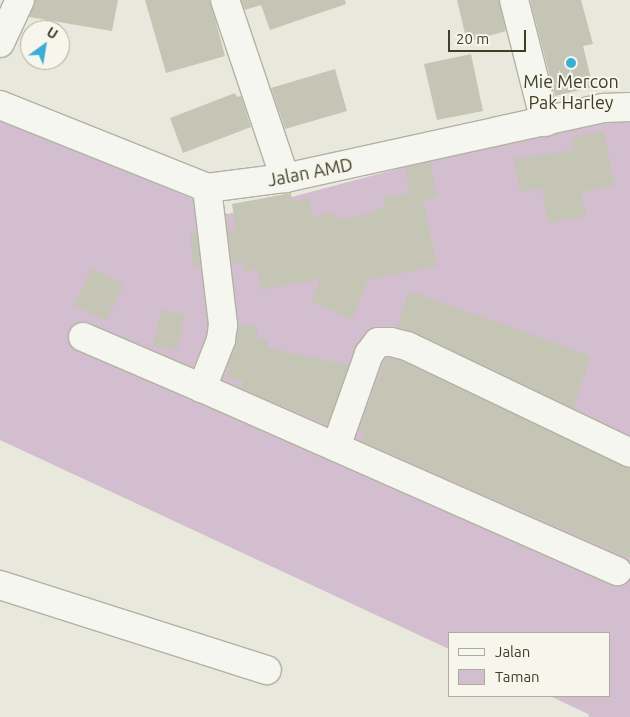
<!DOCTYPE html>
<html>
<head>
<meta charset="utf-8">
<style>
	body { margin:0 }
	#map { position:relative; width:630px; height:717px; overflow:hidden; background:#e8e8dd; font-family:Ubuntu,sans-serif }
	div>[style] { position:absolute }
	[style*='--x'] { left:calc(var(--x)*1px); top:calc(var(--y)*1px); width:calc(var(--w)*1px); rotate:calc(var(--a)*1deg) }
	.green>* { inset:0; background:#d2becf }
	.building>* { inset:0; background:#c4c5b4 }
	.roads { filter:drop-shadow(1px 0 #b2b2a2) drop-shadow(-1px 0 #b2b2a2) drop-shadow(0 1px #b2b2a2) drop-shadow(0 -1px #b2b2a2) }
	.minor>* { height:28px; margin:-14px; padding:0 14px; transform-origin:14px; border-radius:14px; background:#f6f6f0 }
	.dots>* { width:14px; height:14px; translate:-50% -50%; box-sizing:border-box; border:2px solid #f6f6ed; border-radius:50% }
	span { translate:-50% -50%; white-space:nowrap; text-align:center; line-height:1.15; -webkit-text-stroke:4px #f6f6ed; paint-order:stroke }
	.poi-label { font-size:18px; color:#3e3f26 }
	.street-label { font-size:18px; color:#3e3f26 }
	.legend { position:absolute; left:448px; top:632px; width:162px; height:65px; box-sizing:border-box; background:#f6f6ed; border:1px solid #acad9d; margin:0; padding:6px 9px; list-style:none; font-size:15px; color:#3e3f26 }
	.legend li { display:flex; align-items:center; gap:10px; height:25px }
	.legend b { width:25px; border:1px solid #acad9d }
	.north { position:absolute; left:20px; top:20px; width:50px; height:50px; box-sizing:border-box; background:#f6f6ed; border:1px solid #acad9d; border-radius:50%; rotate:32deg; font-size:14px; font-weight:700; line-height:20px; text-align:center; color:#3e3f26 }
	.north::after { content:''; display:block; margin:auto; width:18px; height:22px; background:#3bacd4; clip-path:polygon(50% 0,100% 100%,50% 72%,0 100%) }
	.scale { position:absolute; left:448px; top:30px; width:78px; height:22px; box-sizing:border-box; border:2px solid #3e3f26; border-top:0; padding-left:6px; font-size:15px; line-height:18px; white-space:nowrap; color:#3e3f26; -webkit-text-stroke:4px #f6f6ed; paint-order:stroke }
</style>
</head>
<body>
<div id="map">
	<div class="green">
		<i style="clip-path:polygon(0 117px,228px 214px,491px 144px,630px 117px,630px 717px,589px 717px,588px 714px,550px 696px,609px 696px,609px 633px,449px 633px,449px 649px,0 440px)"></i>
	</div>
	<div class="building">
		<i style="clip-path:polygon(35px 0,118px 0,112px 31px,29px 17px)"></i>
		<i style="clip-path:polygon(145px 0,210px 0,225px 56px,166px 73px)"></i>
		<i style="clip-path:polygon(241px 0,345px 0,346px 4px,270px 30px,261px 5px,245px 10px)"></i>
		<i style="clip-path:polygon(457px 0,499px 0,506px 31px,467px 42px)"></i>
		<i style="clip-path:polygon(530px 0,581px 0,593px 44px,583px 46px,593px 87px,555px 96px)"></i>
		<i style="clip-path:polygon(471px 54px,483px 111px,437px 120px,424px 64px)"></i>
		<i style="clip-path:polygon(335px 69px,347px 111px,285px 129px,271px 88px)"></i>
		<i style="clip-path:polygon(235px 93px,237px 97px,241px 96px,251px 127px,183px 153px,170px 118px)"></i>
		<i style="clip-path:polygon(604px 132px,614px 186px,581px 192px,586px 216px,548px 223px,542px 188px,520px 192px,514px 159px,574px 150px,572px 137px)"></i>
		<i style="clip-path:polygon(430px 163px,437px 197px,423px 200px,437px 266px,368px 280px,352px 319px,311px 302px,320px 279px,261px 290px,257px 269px,244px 272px,243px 263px,232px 264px,228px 230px,236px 230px,232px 204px,291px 193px,292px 201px,309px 199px,312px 217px,333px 212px,334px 220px,376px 212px,376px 209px,385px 207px,383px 198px,410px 193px,405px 168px)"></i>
		<i style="clip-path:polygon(197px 233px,200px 266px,193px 267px,190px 234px)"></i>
		<i style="clip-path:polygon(92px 268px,124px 284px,106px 321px,74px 305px)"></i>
		<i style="clip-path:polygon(409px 291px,591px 356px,573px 408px,414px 332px,397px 327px)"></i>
		<i style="clip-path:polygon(161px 310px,185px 314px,177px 350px,153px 346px)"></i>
		<i style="clip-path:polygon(239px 324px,258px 328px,256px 338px,268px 340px,267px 348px,349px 365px,328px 424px,242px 389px,244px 381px,226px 377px)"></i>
		<i style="clip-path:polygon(386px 358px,402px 361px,630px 468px,630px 558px,361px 441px,365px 431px,359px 430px)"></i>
	</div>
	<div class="roads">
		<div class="minor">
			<i style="--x:225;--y:0;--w:188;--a:71.4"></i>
			<i style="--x:514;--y:0;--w:126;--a:75.7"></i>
			<i style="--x:0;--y:43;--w:47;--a:-65.1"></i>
			<i style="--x:0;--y:105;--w:223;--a:21.8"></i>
			<i style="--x:207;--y:188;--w:79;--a:-7.3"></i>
			<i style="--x:285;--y:178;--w:327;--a:-12.4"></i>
			<i style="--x:604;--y:108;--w:26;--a:-2"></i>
			<i style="--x:207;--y:188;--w:138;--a:83.3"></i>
			<i style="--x:223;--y:325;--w:15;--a:98"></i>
			<i style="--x:221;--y:340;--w:52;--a:111.6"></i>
			<i style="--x:202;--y:388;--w:454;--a:23.8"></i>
			<i style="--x:83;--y:337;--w:129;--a:23.2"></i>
			<i style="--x:336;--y:447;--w:99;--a:-70.5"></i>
			<i style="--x:369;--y:354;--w:15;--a:-53"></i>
			<i style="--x:378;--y:342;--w:13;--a:0"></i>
			<i style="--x:391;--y:342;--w:16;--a:14"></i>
			<i style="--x:407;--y:346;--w:247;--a:25.6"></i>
			<i style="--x:0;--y:585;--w:280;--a:17.7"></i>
		</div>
	</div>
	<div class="dots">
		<i style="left:571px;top:63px;background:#3bacd4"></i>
	</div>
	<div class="poi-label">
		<span style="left:571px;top:92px">Mie Mercon<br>Pak Harley</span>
	</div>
	<div class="street-label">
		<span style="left:310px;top:172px;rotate:-11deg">Jalan AMD</span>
	</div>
	<ul class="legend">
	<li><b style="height:6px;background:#f6f6f0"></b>Jalan</li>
	<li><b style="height:14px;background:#d2becf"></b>Taman</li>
	</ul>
	<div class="north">U</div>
	<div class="scale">20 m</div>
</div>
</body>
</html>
